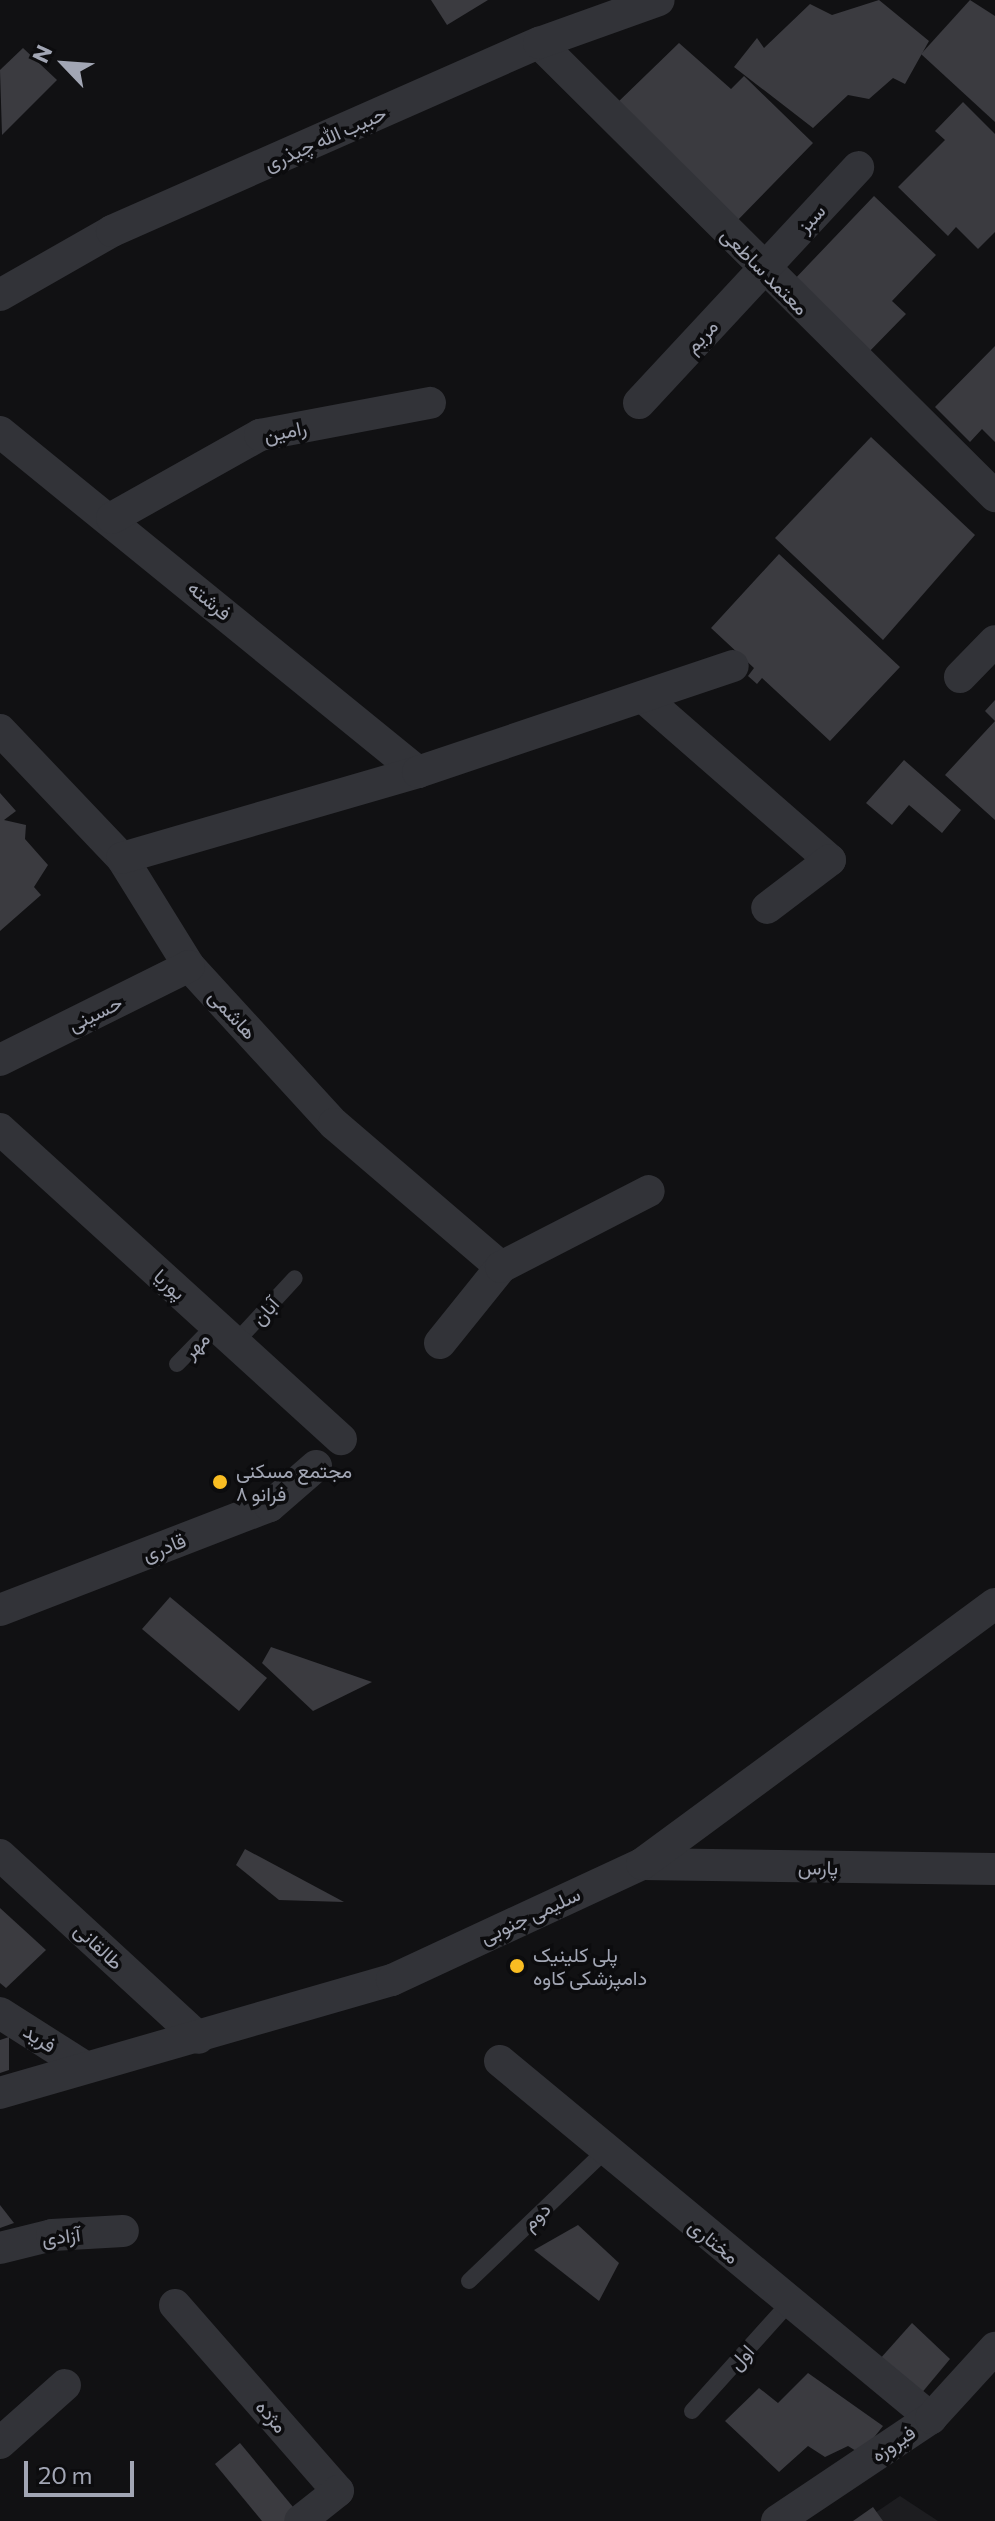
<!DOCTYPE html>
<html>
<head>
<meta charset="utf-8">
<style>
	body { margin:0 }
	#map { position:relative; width:995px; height:2521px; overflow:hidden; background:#111113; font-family:Commissioner,Vazirmatn,sans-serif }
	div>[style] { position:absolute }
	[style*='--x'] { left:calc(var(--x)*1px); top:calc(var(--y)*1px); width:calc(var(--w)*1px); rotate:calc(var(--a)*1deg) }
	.built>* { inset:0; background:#1d1d20 }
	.building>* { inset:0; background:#3b3b40 }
	.service>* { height:16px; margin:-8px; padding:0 8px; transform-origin:8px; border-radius:8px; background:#323338 }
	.minor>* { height:32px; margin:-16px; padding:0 16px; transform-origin:16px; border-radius:16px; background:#323338 }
	.dots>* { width:22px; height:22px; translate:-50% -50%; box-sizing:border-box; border:4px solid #0c0c0e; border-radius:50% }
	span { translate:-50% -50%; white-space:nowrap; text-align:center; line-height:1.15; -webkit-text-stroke:7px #0c0c0e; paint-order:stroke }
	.street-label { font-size:20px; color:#a2a6b4 }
	.poi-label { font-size:20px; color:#a2a6b4 }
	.left { translate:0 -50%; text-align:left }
	.north { position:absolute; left:24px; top:24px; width:80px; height:80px; -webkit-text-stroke:6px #0c0c0e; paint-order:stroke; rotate:295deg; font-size:22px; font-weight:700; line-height:32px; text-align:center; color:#a2a6b4 }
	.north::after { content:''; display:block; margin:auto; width:28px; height:36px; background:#a2a6b4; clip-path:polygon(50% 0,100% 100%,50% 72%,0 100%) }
	.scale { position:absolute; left:24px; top:2461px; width:110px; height:36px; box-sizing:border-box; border:4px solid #a2a6b4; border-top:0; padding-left:10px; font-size:24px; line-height:28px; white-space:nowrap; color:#a2a6b4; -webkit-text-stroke:6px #0c0c0e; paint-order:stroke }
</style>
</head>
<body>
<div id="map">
	<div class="built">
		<i style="clip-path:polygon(900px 2496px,938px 2521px,863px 2521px)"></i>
	</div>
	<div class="building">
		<i style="clip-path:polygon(431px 0,488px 0,447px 25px)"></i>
		<i style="clip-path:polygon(879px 0,929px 41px,905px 84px,893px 78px,869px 99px,848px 95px,813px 128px,734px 67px,757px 38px,764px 48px,810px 4px,832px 15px)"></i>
		<i style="clip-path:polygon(970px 0,995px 16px,995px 122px,921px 54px)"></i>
		<i style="clip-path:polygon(679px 43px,731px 89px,744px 76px,813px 143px,733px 225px,616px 104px)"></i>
		<i style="clip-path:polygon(23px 48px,57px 80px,2px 135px,0 70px)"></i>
		<i style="clip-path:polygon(963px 102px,995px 134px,995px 232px,978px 249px,956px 227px,948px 236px,898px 187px,945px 140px,935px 131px)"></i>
		<i style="clip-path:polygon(874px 196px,936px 255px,892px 301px,906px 314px,865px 356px,790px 284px)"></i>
		<i style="clip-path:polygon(995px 346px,995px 442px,982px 429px,970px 442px,935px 407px)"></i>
		<i style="clip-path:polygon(871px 437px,975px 535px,883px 640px,775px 538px)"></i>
		<i style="clip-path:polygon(779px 554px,900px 667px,830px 741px,762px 678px,757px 684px,748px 676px,754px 668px,711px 628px)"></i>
		<i style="clip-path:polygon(995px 700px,995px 820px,945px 775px,995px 721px,985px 711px)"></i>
		<i style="clip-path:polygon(904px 760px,961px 810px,942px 833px,909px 805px,892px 825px,866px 803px)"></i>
		<i style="clip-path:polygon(0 793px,16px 811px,4px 820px,26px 825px,25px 839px,48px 865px,34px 887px,41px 895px,0 931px)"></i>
		<i style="clip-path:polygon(170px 1597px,267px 1678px,239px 1711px,142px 1629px)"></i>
		<i style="clip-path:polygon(271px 1647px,372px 1682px,313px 1711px,262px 1663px)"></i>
		<i style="clip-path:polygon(245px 1849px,344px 1902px,279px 1900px,236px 1865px)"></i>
		<i style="clip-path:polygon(0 1908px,46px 1950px,6px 1988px,0 1983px)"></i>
		<i style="clip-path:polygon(9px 2037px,9px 2070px,0 2073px,0 2040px)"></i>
		<i style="clip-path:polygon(0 2205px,14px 2223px,0 2228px)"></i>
		<i style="clip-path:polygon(578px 2225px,619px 2263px,599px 2301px,534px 2250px)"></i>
		<i style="clip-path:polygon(912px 2323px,950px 2359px,920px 2395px,879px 2360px)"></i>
		<i style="clip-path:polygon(808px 2373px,883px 2426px,861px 2454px,848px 2446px,825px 2457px,808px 2446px,779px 2472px,725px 2421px,759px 2388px,778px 2403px)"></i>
		<i style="clip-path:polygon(240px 2443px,298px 2513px,288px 2521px,262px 2521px,215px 2464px)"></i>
		<i style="clip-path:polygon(873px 2507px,883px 2521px,853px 2521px)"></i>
	</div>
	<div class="service">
		<i style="--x:235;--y:1343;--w:88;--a:-47.3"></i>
		<i style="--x:177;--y:1364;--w:54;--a:-45.7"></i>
		<i style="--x:469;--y:2281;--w:187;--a:-43.7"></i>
		<i style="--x:692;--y:2411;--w:147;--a:-48"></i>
	</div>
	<div class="minor">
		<i style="--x:539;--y:43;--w:643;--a:44.81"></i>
		<i style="--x:0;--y:295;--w:129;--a:-29.7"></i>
		<i style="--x:112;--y:231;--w:467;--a:-23.8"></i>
		<i style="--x:539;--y:43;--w:127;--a:-19.7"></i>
		<i style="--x:639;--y:403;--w:322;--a:-47.1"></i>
		<i style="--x:0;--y:432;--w:539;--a:39.12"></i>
		<i style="--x:112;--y:518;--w:170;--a:-29.3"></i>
		<i style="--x:260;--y:435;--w:173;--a:-10.7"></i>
		<i style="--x:960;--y:677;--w:50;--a:-45.8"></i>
		<i style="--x:643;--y:697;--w:248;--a:41.1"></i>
		<i style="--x:830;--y:860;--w:79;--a:142.7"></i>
		<i style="--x:0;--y:730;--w:177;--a:46.4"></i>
		<i style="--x:122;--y:858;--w:127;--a:58.2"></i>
		<i style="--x:189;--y:966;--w:214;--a:47.5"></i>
		<i style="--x:334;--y:1124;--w:220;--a:40.6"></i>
		<i style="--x:122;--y:858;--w:308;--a:-16.2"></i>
		<i style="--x:418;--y:772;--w:332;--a:-18.6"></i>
		<i style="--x:0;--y:1060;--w:211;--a:-26.4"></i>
		<i style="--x:0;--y:1129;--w:461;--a:42.3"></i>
		<i style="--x:440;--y:1343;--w:97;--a:-51.2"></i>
		<i style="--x:501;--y:1267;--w:166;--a:-27.2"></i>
		<i style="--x:0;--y:1610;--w:289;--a:-21.1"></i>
		<i style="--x:270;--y:1506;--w:61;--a:-41"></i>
		<i style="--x:0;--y:1855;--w:270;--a:42.6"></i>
		<i style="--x:642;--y:1864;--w:353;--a:0.8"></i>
		<i style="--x:0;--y:2013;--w:95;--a:32.5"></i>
		<i style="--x:500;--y:2061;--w:560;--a:39.64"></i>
		<i style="--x:0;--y:2093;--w:408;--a:-16.1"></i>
		<i style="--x:392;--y:1980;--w:276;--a:-24.9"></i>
		<i style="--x:642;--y:1864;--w:438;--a:-36.4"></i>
		<i style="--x:0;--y:2248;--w:54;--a:-14"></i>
		<i style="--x:52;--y:2235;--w:71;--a:-3.2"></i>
		<i style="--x:175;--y:2305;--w:247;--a:48.8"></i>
		<i style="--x:338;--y:2491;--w:48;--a:141.7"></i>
		<i style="--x:0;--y:2443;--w:87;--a:-41.7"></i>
		<i style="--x:777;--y:2521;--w:185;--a:-33.8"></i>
		<i style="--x:931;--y:2418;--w:95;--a:-47.6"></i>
	</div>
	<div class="dots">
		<i style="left:220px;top:1482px;background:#f9bd22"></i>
		<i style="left:517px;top:1966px;background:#f9bd22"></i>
	</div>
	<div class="street-label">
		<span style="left:325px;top:138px;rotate:-24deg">حبیب الله چیذری</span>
		<span style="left:811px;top:218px;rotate:-47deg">سبز</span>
		<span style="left:765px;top:271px;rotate:45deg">معتمد ساطعی</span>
		<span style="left:701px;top:336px;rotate:-47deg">مریم</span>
		<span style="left:285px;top:431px;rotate:-12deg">رامین</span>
		<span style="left:210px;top:600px;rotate:40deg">فرشته</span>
		<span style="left:95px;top:1013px;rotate:-26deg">حسینی</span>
		<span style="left:233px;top:1014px;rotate:47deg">هاشمی</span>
		<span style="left:170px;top:1284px;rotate:42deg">پوریا</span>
		<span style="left:265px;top:1311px;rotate:-48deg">آبان</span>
		<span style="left:196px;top:1345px;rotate:-45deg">مهر</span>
		<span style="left:164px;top:1547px;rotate:-21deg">قادری</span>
		<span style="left:818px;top:1867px;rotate:1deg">پارس</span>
		<span style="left:530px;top:1915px;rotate:-25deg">سلیمی جنوبی</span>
		<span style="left:99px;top:1946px;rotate:43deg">طالقانی</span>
		<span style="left:40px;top:2038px;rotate:33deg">فرید</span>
		<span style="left:536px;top:2216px;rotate:-44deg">دوم</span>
		<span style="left:61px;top:2236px;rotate:-7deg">آزادی</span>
		<span style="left:714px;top:2241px;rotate:39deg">مختاری</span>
		<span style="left:741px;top:2357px;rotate:-48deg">اول</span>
		<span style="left:272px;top:2416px;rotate:49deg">مژده</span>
		<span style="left:893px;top:2443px;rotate:-34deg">فیروزه</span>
	</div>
	<div class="poi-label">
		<span class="left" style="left:236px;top:1482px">مجتمع مسکنی<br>فرانو ۸</span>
		<span class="left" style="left:533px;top:1966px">پلی کلینیک<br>دامپزشکی کاوه</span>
	</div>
	<div class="north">N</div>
	<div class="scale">20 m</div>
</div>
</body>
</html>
